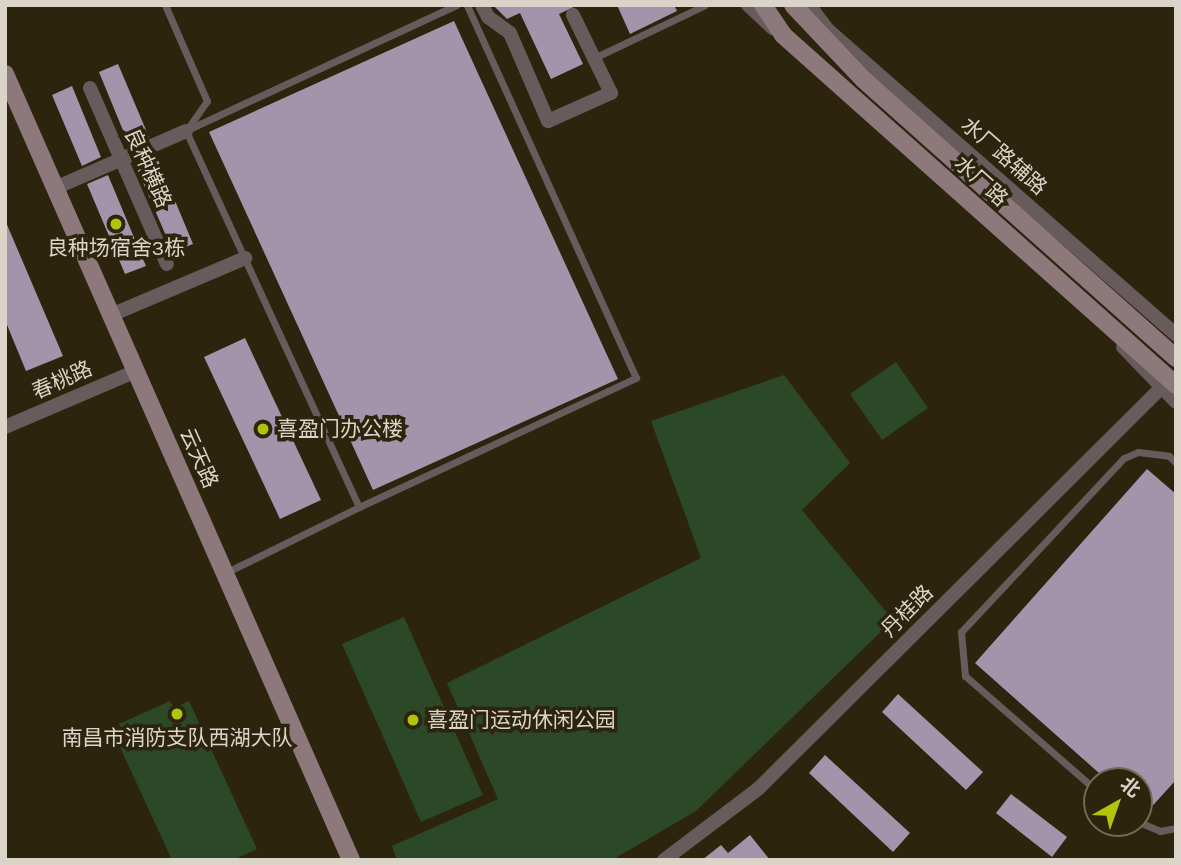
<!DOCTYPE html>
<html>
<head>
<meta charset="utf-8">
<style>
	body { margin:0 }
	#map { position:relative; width:1181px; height:865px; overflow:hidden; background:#2d240e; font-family:Karla,"Noto Sans SC",sans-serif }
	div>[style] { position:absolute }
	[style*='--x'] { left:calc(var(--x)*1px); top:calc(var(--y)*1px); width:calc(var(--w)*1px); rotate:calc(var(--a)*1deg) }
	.green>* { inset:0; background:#2b4926 }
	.building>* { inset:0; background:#a394ab }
	.lane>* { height:7px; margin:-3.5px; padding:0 3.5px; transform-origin:3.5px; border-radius:3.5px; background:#675b5c }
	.street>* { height:14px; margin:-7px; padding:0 7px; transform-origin:7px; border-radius:7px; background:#675b5c }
	.secondary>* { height:18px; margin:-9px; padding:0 9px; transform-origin:9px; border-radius:9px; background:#8d787b }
	.dots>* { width:19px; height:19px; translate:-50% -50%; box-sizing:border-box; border:4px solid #2d240e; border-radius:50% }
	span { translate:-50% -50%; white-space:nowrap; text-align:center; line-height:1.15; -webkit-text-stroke:7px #2d240e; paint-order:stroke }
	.street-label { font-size:21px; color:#dad5c8 }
	.poi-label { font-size:21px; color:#dad5c8 }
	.left { translate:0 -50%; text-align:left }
	.frame { position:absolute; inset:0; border:7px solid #dad5c8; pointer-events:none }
	.north { position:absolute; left:1083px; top:767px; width:70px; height:70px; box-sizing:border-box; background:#2d240e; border:2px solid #726b58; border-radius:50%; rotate:40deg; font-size:19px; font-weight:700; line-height:28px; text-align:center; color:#dad5c8 }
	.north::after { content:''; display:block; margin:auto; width:24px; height:32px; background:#aec509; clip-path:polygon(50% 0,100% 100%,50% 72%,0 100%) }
</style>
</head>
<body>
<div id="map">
	<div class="green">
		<i style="clip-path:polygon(896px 362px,928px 408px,882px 440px,850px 394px)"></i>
		<i style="clip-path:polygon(784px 375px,850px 463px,802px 510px,893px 620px,696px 811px,612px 860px,397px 860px,392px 846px,498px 799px,447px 683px,701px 558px,651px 421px)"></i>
		<i style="clip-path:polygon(404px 617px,483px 795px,421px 822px,342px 644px)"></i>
		<i style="clip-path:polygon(170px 701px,174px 708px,189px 701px,257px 849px,233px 860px,172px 860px,114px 734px,122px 730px,119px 724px)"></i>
	</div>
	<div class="building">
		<i style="clip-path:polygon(493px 5px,578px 5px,559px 14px,583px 64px,551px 79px,520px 13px,507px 19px)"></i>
		<i style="clip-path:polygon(617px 5px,674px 5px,677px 11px,630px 34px)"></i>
		<i style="clip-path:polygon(454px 21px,618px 379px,373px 490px,209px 132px)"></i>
		<i style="clip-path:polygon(118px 64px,149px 137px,129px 145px,99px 72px)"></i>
		<i style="clip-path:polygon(72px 86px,101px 157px,82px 166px,52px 95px)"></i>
		<i style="clip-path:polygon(156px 155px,193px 244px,173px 252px,135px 164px)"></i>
		<i style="clip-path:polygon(108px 175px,146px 266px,125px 274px,87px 184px)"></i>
		<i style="clip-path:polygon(5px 220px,63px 356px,26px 371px,5px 320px)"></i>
		<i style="clip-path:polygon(245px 338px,321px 500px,280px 519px,204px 357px)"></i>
		<i style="clip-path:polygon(1147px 469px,1176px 494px,1176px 780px,1145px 814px,1139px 808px,1139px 781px,1108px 781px,975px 663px)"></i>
		<i style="clip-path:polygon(898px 694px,983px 772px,966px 790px,882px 712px)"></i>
		<i style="clip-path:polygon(825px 755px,910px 833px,893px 852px,809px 773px)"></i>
		<i style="clip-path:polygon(1011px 794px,1067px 837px,1052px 857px,996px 813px)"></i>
		<i style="clip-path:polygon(750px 835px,770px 860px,702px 860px,721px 845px,728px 853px)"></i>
	</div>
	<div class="lane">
		<i style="--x:165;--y:5;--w:105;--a:66.4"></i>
		<i style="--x:207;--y:101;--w:37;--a:125"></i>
		<i style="--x:186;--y:131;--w:414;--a:65.3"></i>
		<i style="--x:359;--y:507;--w:306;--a:-25"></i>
		<i style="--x:636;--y:378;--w:409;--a:-114.4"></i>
		<i style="--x:594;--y:58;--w:123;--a:-25.5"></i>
		<i style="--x:187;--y:130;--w:297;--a:-24.9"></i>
		<i style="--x:225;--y:573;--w:149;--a:-26.2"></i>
		<i style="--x:1097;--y:791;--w:175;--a:-138.9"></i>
		<i style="--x:965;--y:676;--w:44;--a:-95.2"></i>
		<i style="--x:961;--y:632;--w:238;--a:-46.9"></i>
		<i style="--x:1124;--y:458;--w:15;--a:-23"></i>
		<i style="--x:1138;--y:452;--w:31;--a:7"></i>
		<i style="--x:1169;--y:456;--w:10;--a:45"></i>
		<i style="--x:1139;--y:822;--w:23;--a:23"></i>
		<i style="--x:1160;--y:831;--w:16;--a:-11"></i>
	</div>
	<div class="street">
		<i style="--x:482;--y:5;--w:13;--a:63"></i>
		<i style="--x:488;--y:17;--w:27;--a:36"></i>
		<i style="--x:510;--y:33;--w:96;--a:66.6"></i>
		<i style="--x:548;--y:121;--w:69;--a:-24"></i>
		<i style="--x:611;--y:93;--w:87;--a:-116"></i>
		<i style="--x:748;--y:5;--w:34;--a:43"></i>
		<i style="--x:809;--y:5;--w:31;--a:53"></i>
		<i style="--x:828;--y:30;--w:463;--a:41.2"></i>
		<i style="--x:90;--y:88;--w:192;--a:66.4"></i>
		<i style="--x:55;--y:188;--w:143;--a:-23.5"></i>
		<i style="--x:111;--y:315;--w:146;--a:-23"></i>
		<i style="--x:1123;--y:347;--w:76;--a:46.1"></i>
		<i style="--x:5;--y:427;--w:142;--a:-23.1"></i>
		<i style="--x:664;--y:860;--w:118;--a:-37.1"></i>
		<i style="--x:758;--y:789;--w:580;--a:-44.86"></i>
	</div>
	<div class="secondary">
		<i style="--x:763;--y:5;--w:36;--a:56"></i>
		<i style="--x:783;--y:35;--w:526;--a:41.69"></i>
		<i style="--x:793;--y:5;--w:103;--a:46.6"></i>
		<i style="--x:864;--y:80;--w:418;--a:41.7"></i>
		<i style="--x:5;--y:74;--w:859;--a:66.24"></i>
	</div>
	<div class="dots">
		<i style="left:116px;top:224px;background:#aec509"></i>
		<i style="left:263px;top:429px;background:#aec509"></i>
		<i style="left:177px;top:714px;background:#aec509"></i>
		<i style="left:413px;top:720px;background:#aec509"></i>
	</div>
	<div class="street-label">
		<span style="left:1004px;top:156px;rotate:41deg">水厂路辅路</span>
		<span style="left:148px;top:168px;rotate:66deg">良种横路</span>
		<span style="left:981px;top:181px;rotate:42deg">水厂路</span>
		<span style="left:62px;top:380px;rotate:-24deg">春桃路</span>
		<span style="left:199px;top:458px;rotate:66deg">云天路</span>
		<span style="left:907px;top:611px;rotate:-45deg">丹桂路</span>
	</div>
	<div class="poi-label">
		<span style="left:116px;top:248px">良种场宿舍3栋</span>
		<span class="left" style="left:277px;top:429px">喜盈门办公楼</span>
		<span class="left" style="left:427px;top:720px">喜盈门运动休闲公园</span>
		<span style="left:177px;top:738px">南昌市消防支队西湖大队</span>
	</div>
	<div class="frame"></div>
	<div class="north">北</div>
</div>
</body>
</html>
